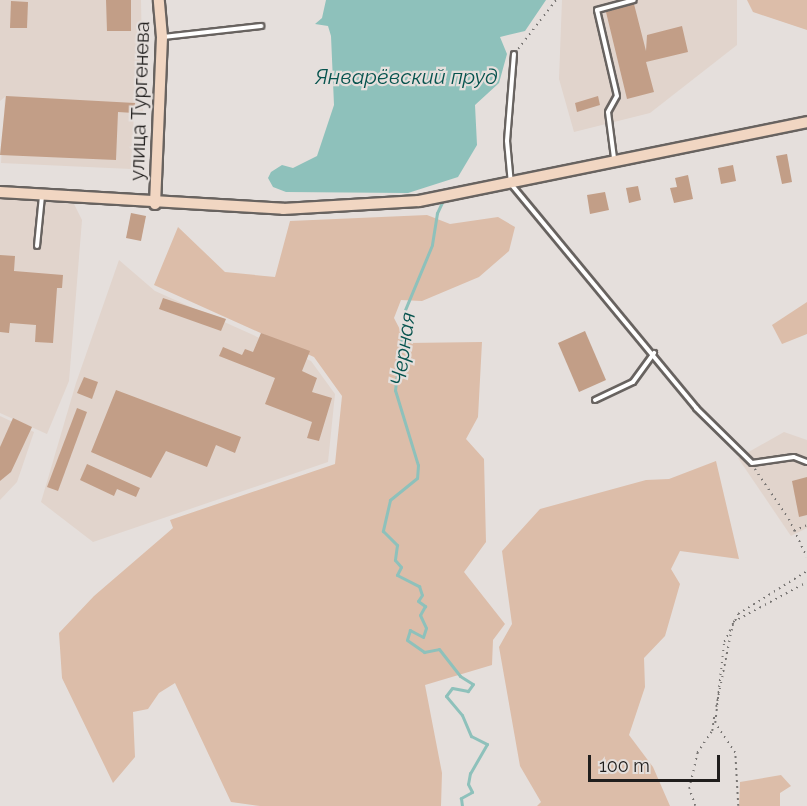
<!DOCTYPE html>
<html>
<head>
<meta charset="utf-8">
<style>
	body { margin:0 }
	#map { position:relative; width:807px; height:806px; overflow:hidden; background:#e5dfdc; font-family:Raleway,sans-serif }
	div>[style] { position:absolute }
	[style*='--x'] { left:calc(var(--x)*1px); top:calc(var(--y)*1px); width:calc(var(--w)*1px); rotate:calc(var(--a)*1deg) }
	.built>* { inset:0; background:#e1d4cc }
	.green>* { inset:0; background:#dcbda9 }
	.water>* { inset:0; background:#8ec1bb }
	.stream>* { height:3px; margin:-1.5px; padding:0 1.5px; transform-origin:1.5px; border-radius:1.5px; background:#8ec1bb }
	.building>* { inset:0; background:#c29e87 }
	.path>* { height:1.5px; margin-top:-0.75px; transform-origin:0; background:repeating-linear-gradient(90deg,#797674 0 1.5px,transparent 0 6px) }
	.roads { filter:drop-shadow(2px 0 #686360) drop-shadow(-2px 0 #686360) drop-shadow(0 2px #686360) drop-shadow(0 -2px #686360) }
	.lane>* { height:4px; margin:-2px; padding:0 2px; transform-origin:2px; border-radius:2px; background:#fff }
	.secondary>* { height:10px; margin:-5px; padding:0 5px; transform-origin:5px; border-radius:5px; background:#f1d6c2 }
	span { translate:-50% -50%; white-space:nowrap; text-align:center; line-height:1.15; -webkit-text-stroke:4.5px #e5dfdc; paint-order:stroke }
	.street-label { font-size:20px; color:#201e1d }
	.water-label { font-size:21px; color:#06534e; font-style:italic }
	.scale { position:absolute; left:588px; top:755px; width:132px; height:27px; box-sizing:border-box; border:3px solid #201e1d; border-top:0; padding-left:8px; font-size:18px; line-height:21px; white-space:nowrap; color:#201e1d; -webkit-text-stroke:4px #e5dfdc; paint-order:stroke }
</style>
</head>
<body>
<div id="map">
	<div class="built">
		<i style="clip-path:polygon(0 0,141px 0,143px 113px,134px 114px,131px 169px,1px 163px,5px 97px,0 101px)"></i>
		<i style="clip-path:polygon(562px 0,737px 0,737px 45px,650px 113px,574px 132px,559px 79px)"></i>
		<i style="clip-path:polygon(0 198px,74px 204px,82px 220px,69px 381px,47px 434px,0 413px)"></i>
		<i style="clip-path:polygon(119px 260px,155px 291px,311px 361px,335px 394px,328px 462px,93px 542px,41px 502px,76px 383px)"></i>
		<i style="clip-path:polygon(0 416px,34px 432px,17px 482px,0 500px)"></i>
		<i style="clip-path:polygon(784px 432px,807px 440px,807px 528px,791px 536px,738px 458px)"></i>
	</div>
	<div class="green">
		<i style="clip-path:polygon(747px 0,807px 0,807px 30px,753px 12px)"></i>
		<i style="clip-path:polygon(427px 215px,450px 224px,498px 217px,515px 227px,509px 251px,479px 277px,422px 301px,401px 300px,394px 318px,407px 343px,482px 342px,478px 417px,466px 439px,484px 459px,486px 542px,464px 572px,505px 624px,493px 640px,492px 665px,425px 685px,442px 773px,441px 806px,260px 806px,231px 802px,175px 683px,159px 693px,148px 709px,133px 712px,135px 757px,113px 783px,62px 678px,59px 633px,94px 596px,173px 528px,170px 520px,335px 464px,342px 396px,314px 357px,154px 285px,178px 227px,225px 272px,275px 277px,290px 221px)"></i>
		<i style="clip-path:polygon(807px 302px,807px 334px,782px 344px,772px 325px)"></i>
		<i style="clip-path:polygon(716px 461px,739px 559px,680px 551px,671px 569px,680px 584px,665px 636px,644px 658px,645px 687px,629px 735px,653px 767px,670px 806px,537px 806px,541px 802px,520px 766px,499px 647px,512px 624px,502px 551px,540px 509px,646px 480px,669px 479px)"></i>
		<i style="clip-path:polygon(781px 775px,791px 786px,780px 793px,780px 806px,739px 806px,740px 782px)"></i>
	</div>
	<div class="water">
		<i style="clip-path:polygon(326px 0,546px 0,525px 31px,500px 37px,507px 54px,499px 83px,475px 105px,477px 145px,458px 177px,408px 193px,286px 192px,273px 187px,268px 178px,271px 172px,282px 165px,293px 168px,317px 156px,334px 105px,331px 36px,328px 26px,315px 24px,322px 18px)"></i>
	</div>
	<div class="stream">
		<i style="--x:444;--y:198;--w:17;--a:115"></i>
		<i style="--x:437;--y:213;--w:32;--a:99"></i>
		<i style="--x:432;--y:245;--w:70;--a:112.6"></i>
		<i style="--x:405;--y:310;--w:81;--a:97.1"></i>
		<i style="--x:395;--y:390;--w:78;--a:73"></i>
		<i style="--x:418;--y:465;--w:13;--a:94"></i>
		<i style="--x:417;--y:478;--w:35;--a:141"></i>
		<i style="--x:390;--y:500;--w:32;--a:103"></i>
		<i style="--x:383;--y:531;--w:20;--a:45"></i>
		<i style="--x:397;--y:545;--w:15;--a:98"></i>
		<i style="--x:395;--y:560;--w:9;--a:49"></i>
		<i style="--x:401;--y:567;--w:9;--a:117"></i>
		<i style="--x:397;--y:575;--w:25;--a:27"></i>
		<i style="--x:419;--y:586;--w:9;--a:72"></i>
		<i style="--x:422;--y:595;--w:7;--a:124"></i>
		<i style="--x:418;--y:601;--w:9;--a:36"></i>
		<i style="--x:425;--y:606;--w:10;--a:119"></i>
		<i style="--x:420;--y:615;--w:14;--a:65"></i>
		<i style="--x:426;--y:628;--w:9;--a:108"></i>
		<i style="--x:423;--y:637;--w:15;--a:-152"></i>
		<i style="--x:410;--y:630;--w:10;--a:107"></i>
		<i style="--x:407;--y:640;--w:21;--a:35"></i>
		<i style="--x:424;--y:652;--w:15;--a:-11"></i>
		<i style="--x:439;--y:649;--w:34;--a:52"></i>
		<i style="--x:460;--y:676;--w:15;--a:32"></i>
		<i style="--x:473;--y:684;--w:9;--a:126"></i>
		<i style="--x:468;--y:691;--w:16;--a:-169"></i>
		<i style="--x:452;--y:688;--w:10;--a:127"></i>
		<i style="--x:446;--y:696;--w:25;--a:50"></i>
		<i style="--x:462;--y:715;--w:23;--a:67"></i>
		<i style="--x:471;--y:736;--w:18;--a:27"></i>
		<i style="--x:487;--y:744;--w:34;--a:120"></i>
		<i style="--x:470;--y:773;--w:11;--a:100"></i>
		<i style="--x:468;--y:784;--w:9;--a:63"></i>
		<i style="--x:472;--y:792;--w:13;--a:151"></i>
		<i style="--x:461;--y:798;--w:8;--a:83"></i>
	</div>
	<div class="building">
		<i style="clip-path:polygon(106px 0,131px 0,131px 31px,107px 31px)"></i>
		<i style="clip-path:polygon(11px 1px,28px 2px,27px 28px,10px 28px)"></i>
		<i style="clip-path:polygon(634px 4px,646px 51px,647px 35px,682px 26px,688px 52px,646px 62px,654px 92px,627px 99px,606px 12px)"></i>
		<i style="clip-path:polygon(6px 96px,135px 103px,134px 113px,118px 112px,116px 160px,0 155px)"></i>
		<i style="clip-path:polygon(598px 96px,600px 105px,577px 112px,575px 103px)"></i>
		<i style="clip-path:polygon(787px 154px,792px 182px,782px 184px,776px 156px)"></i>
		<i style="clip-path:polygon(733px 165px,736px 181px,721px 184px,718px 168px)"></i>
		<i style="clip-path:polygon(688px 175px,693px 199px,674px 203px,670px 188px,677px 187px,675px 178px)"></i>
		<i style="clip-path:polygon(638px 186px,641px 200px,629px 203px,626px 188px)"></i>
		<i style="clip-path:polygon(605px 192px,609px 210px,590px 214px,587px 195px)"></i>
		<i style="clip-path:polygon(131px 213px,146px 216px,141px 241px,126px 238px)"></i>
		<i style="clip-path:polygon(0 255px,15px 256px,14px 271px,63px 275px,62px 288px,57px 288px,53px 343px,35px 342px,36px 325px,10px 323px,9px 333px,0 332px)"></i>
		<i style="clip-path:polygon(163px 298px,226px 319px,221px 331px,159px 309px)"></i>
		<i style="clip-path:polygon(585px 331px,606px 380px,579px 392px,558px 343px)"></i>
		<i style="clip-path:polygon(261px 333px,310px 351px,302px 371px,317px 378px,312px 392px,332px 398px,319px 441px,307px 438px,312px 422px,265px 404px,275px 378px,219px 356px,223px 347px,242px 355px,245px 349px,253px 352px)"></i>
		<i style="clip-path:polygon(84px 377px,98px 382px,92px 399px,77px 393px)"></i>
		<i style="clip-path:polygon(116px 390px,241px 437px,235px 453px,216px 445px,207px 467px,166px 451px,151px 478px,91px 452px)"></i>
		<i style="clip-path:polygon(77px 408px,87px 412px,58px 491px,47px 487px)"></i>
		<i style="clip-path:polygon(13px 418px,32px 427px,11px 472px,0 481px,0 447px)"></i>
		<i style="clip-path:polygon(87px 464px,140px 488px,136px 497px,117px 489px,114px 496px,80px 480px)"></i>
		<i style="clip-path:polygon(807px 477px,807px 515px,799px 517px,792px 481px)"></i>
	</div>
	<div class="path">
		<i style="--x:518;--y:49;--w:62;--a:-52.2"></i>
		<i style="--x:755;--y:469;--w:60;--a:55.8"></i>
		<i style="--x:789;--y:519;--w:42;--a:64.7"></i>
		<i style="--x:794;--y:531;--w:14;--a:-25"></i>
		<i style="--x:716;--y:707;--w:87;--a:-78.7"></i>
		<i style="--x:733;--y:622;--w:84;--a:-28.4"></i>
		<i style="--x:695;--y:806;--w:18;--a:-109"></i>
		<i style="--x:689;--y:789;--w:37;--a:-77"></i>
		<i style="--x:697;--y:753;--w:27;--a:-56"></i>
		<i style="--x:712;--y:731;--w:14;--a:-82"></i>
		<i style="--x:738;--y:806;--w:53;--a:-93.2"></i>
		<i style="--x:735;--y:753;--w:36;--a:-124"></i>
		<i style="--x:715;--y:723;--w:81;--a:-83.7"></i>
		<i style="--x:724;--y:642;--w:31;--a:-63"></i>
		<i style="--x:738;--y:614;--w:81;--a:-31.9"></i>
	</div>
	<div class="roads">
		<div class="lane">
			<i style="--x:163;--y:37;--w:99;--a:-6.4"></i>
			<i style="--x:514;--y:54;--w:87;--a:94.6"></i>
			<i style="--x:507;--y:141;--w:43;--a:84.7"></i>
			<i style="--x:511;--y:184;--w:291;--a:50.4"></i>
			<i style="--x:696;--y:408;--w:78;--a:44.5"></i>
			<i style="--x:752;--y:463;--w:42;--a:-8.1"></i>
			<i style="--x:794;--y:457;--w:14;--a:21"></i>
			<i style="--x:614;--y:158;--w:46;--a:-97.4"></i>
			<i style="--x:608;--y:112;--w:18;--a:-61"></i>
			<i style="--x:617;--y:96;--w:88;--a:-103.1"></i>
			<i style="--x:597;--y:10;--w:38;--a:-15"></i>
			<i style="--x:37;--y:246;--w:50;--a:-84.3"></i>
			<i style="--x:595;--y:400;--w:42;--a:-25.3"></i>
			<i style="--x:633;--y:382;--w:36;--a:-54"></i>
		</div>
		<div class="secondary">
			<i style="--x:0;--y:192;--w:284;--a:3.4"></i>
			<i style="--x:283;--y:209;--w:136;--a:-3.4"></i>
			<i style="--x:419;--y:201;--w:396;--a:-11.5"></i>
			<i style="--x:155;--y:204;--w:167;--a:-87.6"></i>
			<i style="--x:162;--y:37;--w:37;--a:-95"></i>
		</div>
	</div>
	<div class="street-label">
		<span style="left:140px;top:101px;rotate:-88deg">улица Тургенева</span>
	</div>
	<div class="water-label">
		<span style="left:406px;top:77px">Январёвский пруд</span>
		<span style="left:403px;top:349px;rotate:-82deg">Черная</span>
	</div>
	<div class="scale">100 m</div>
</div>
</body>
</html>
